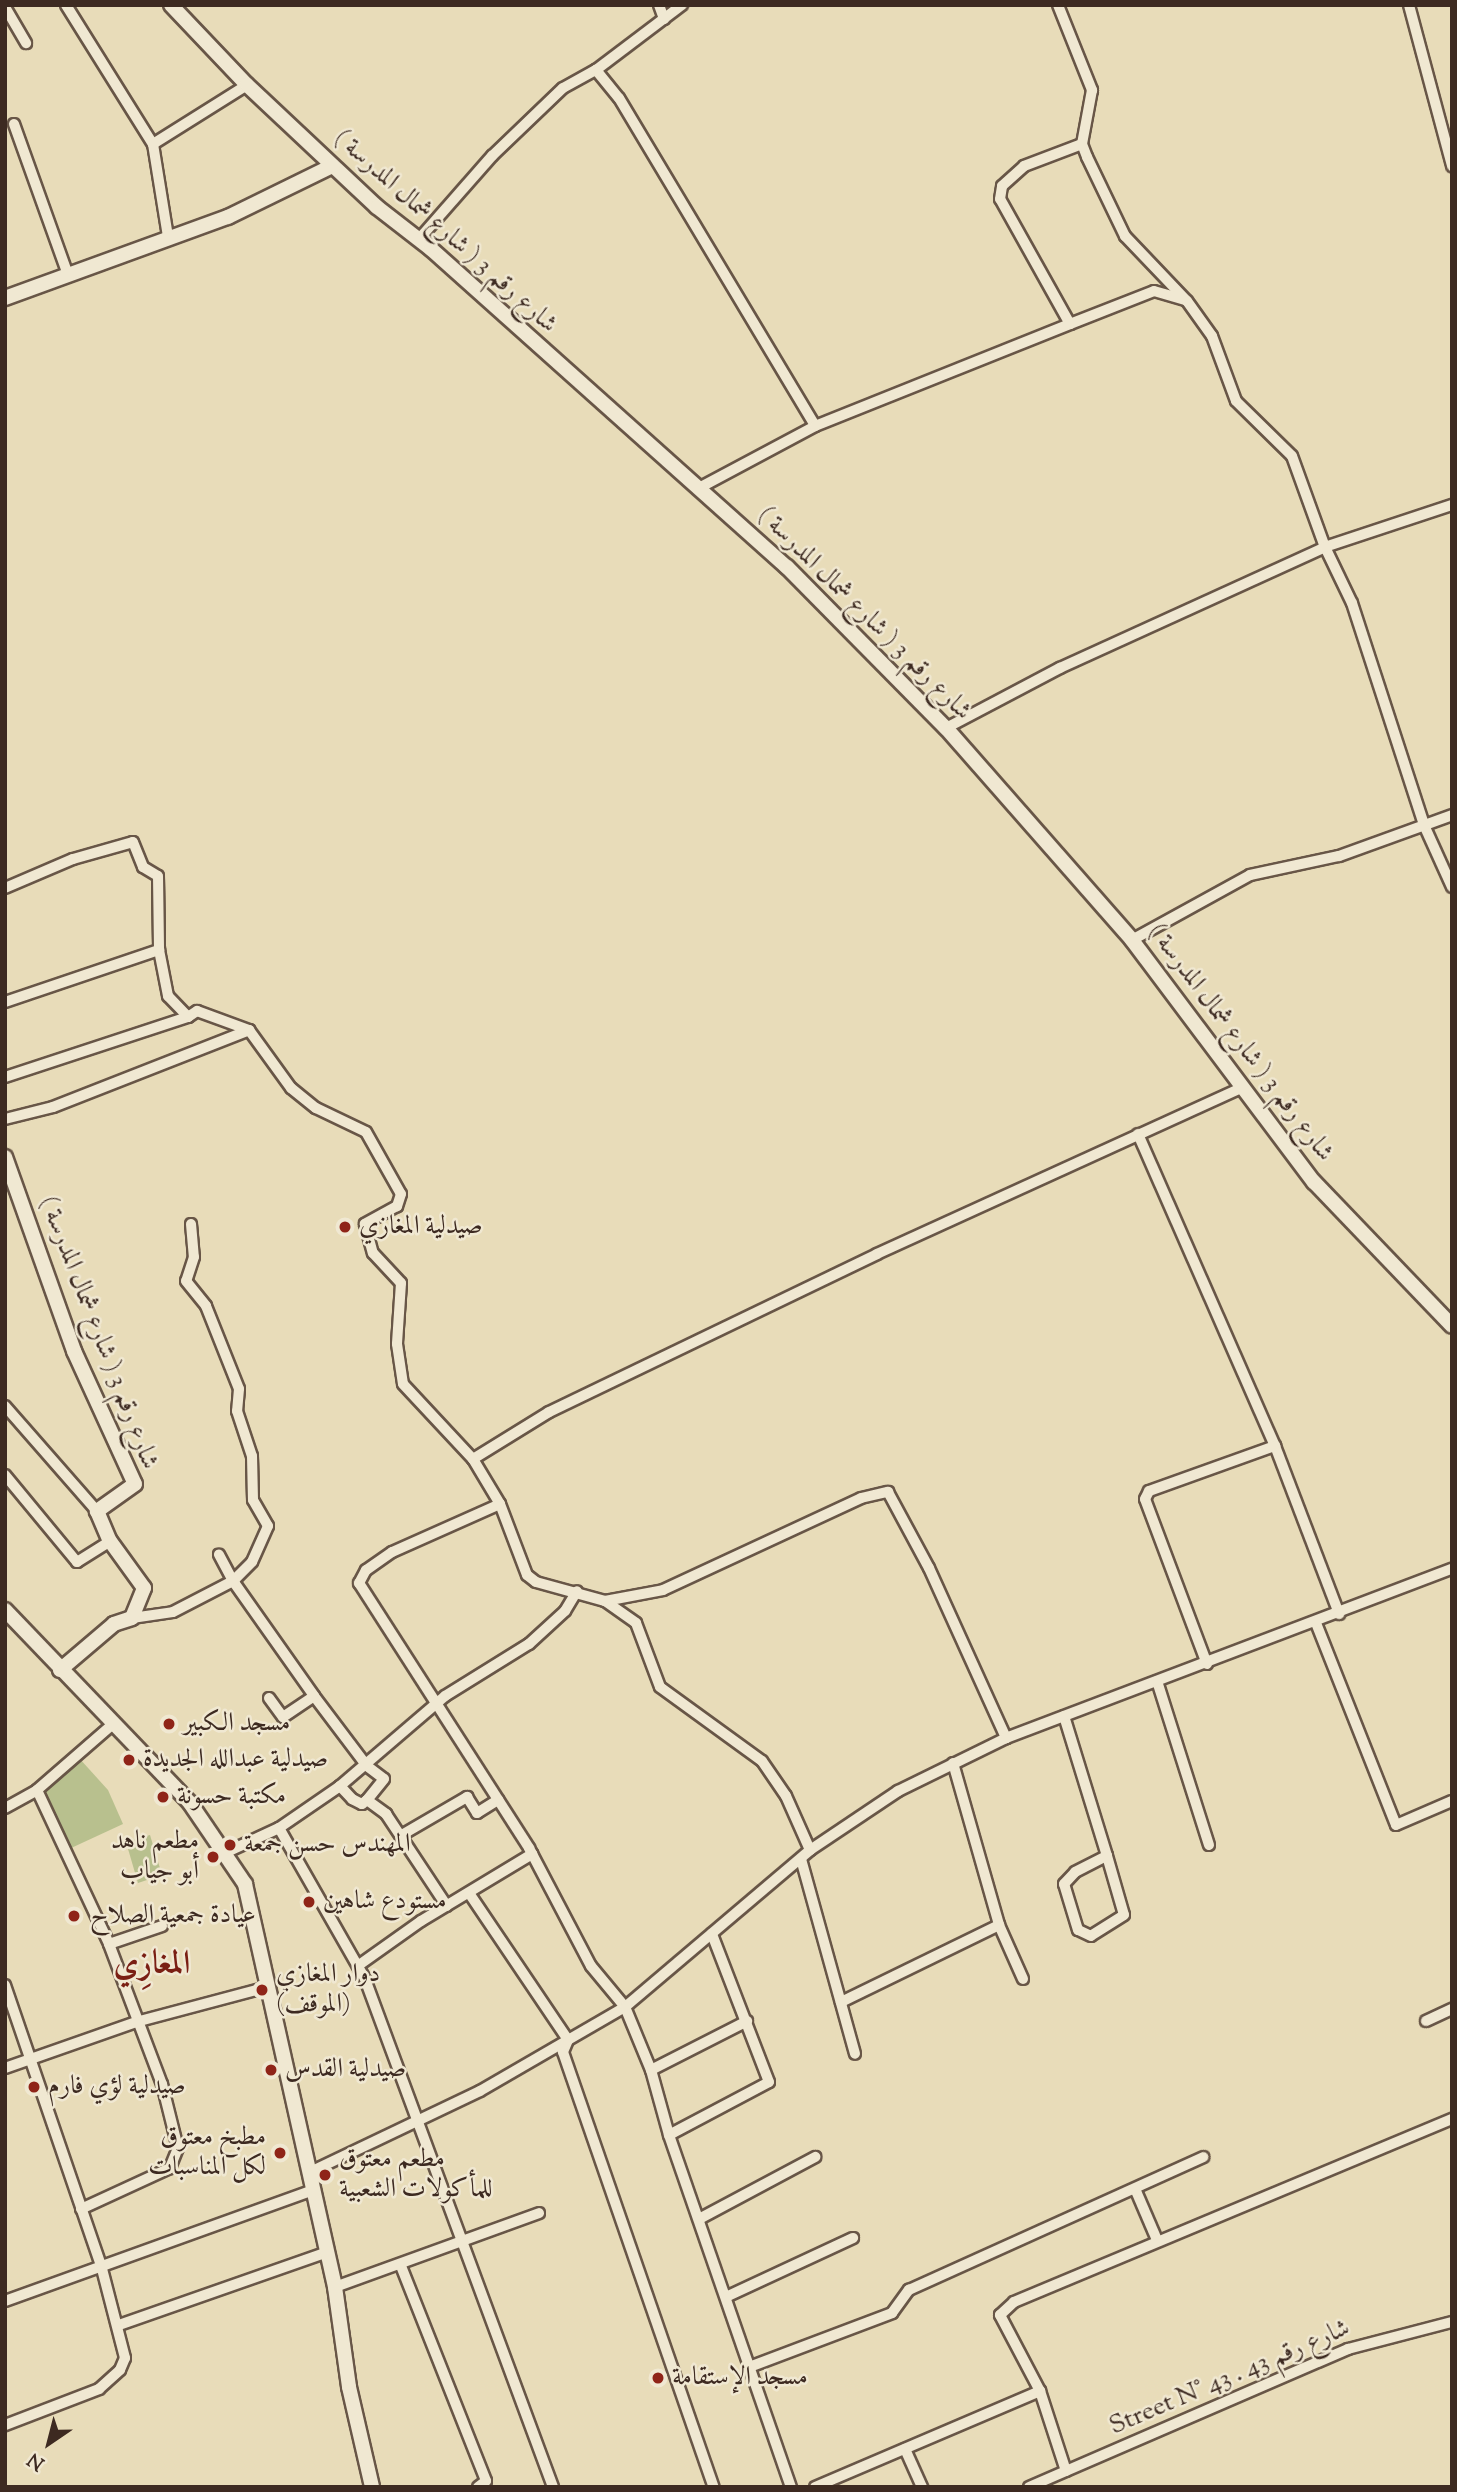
<!DOCTYPE html>
<html>
<head>
<meta charset="utf-8">
<style>
	body { margin:0 }
	#map { position:relative; width:1457px; height:2492px; overflow:hidden; background:#e8dcb9; font-family:"Sorts Mill Goudy",Amiri,serif }
	div>[style] { position:absolute }
	[style*='--x'] { left:calc(var(--x)*1px); top:calc(var(--y)*1px); width:calc(var(--w)*1px); rotate:calc(var(--a)*1deg) }
	.green>* { inset:0; background:#b8c08e }
	.roads { filter:drop-shadow(2px 0 #685647) drop-shadow(-2px 0 #685647) drop-shadow(0 2px #685647) drop-shadow(0 -2px #685647) }
	.minor>* { height:10px; margin:-5px; padding:0 5px; transform-origin:5px; border-radius:5px; background:#f0e8d2 }
	.tertiary>* { height:14px; margin:-7px; padding:0 7px; transform-origin:7px; border-radius:7px; background:#f0e8d2 }
	.dots>* { width:19px; height:19px; translate:-50% -50%; box-sizing:border-box; border:4px solid #f0e8d2; border-radius:50% }
	span { translate:-50% -50%; white-space:nowrap; text-align:center; line-height:1.15; -webkit-text-stroke:5px #f0e8d2; paint-order:stroke }
	.street-label { font-size:26px; color:#3d2a21 }
	.poi-label { font-size:26px; color:#3d2a21 }
	.left { translate:0 -50%; text-align:left }
	.right { translate:-100% -50%; text-align:right }
	.district-label { font-size:33px; color:#7a1f14; font-weight:700 }
	.frame { position:absolute; inset:0; border:7px solid #3d2a21; pointer-events:none }
	.north { position:absolute; left:14px; top:2408px; width:70px; height:70px; -webkit-text-stroke:5px #f0e8d2; paint-order:stroke; rotate:215deg; font-size:19px; font-weight:700; line-height:28px; text-align:center; color:#3d2a21 }
	.north::after { content:''; display:block; margin:auto; width:24px; height:32px; background:#3d2a21; clip-path:polygon(50% 0,100% 100%,50% 72%,0 100%) }
</style>
</head>
<body>
<div id="map">
	<div class="green">
		<i style="clip-path:polygon(79px 1758px,108px 1790px,123px 1824px,69px 1849px,39px 1790px)"></i>
		<i style="clip-path:polygon(150px 1835px,162px 1875px,138px 1883px,126px 1842px)"></i>
	</div>
	<div class="roads">
		<div class="minor">
			<i style="--x:66;--y:5;--w:164;--a:58"></i>
			<i style="--x:153;--y:144;--w:94;--a:80.8"></i>
			<i style="--x:659;--y:5;--w:15;--a:70"></i>
			<i style="--x:1058;--y:5;--w:92;--a:68.2"></i>
			<i style="--x:1092;--y:90;--w:55;--a:100.5"></i>
			<i style="--x:1082;--y:144;--w:14;--a:69"></i>
			<i style="--x:1087;--y:157;--w:88;--a:64.3"></i>
			<i style="--x:1125;--y:236;--w:90;--a:46.4"></i>
			<i style="--x:1187;--y:301;--w:43;--a:54.5"></i>
			<i style="--x:1212;--y:336;--w:69;--a:69.7"></i>
			<i style="--x:1236;--y:401;--w:78;--a:44.5"></i>
			<i style="--x:1292;--y:456;--w:97;--a:70.1"></i>
			<i style="--x:1325;--y:547;--w:62;--a:64.3"></i>
			<i style="--x:1352;--y:603;--w:233;--a:72"></i>
			<i style="--x:1424;--y:825;--w:68;--a:65.7"></i>
			<i style="--x:1409;--y:5;--w:167;--a:75"></i>
			<i style="--x:5;--y:7;--w:42;--a:59.7"></i>
			<i style="--x:596;--y:70;--w:36;--a:51"></i>
			<i style="--x:619;--y:98;--w:382;--a:59.1"></i>
			<i style="--x:14;--y:124;--w:160;--a:70.3"></i>
			<i style="--x:153;--y:144;--w:111;--a:-32.1"></i>
			<i style="--x:419;--y:239;--w:111;--a:-48.7"></i>
			<i style="--x:492;--y:156;--w:98;--a:-43.8"></i>
			<i style="--x:563;--y:88;--w:38;--a:-29"></i>
			<i style="--x:596;--y:70;--w:108;--a:-37.1"></i>
			<i style="--x:1070;--y:324;--w:90;--a:-21.4"></i>
			<i style="--x:1154;--y:291;--w:33;--a:16"></i>
			<i style="--x:699;--y:488;--w:132;--a:-28.1"></i>
			<i style="--x:815;--y:426;--w:275;--a:-21.8"></i>
			<i style="--x:1070;--y:324;--w:143;--a:-119.2"></i>
			<i style="--x:1000;--y:199;--w:13;--a:-81"></i>
			<i style="--x:1002;--y:186;--w:30;--a:-42"></i>
			<i style="--x:1024;--y:166;--w:62;--a:-20.8"></i>
			<i style="--x:946;--y:728;--w:129;--a:-27.8"></i>
			<i style="--x:1060;--y:668;--w:291;--a:-24.5"></i>
			<i style="--x:1325;--y:547;--w:134;--a:-18.3"></i>
			<i style="--x:5;--y:888;--w:74;--a:-23.1"></i>
			<i style="--x:73;--y:859;--w:62;--a:-15.8"></i>
			<i style="--x:133;--y:842;--w:27;--a:68"></i>
			<i style="--x:143;--y:867;--w:17;--a:31"></i>
			<i style="--x:158;--y:876;--w:74;--a:89.2"></i>
			<i style="--x:159;--y:950;--w:47;--a:78.9"></i>
			<i style="--x:168;--y:996;--w:29;--a:46"></i>
			<i style="--x:188;--y:1017;--w:11;--a:-34"></i>
			<i style="--x:197;--y:1011;--w:55;--a:20.1"></i>
			<i style="--x:249;--y:1030;--w:72;--a:54.1"></i>
			<i style="--x:291;--y:1088;--w:32;--a:39"></i>
			<i style="--x:316;--y:1108;--w:55;--a:25.6"></i>
			<i style="--x:366;--y:1132;--w:71;--a:60.6"></i>
			<i style="--x:401;--y:1194;--w:13;--a:108"></i>
			<i style="--x:397;--y:1206;--w:37;--a:151"></i>
			<i style="--x:365;--y:1224;--w:30;--a:75"></i>
			<i style="--x:373;--y:1253;--w:41;--a:47"></i>
			<i style="--x:401;--y:1283;--w:61;--a:93.8"></i>
			<i style="--x:397;--y:1344;--w:40;--a:81.5"></i>
			<i style="--x:403;--y:1384;--w:103;--a:47"></i>
			<i style="--x:473;--y:1459;--w:52;--a:59"></i>
			<i style="--x:500;--y:1504;--w:76;--a:69.2"></i>
			<i style="--x:527;--y:1575;--w:11;--a:38"></i>
			<i style="--x:536;--y:1582;--w:72;--a:15.4"></i>
			<i style="--x:605;--y:1601;--w:38;--a:35"></i>
			<i style="--x:636;--y:1623;--w:68;--a:69.4"></i>
			<i style="--x:660;--y:1687;--w:126;--a:36"></i>
			<i style="--x:762;--y:1761;--w:42;--a:55.6"></i>
			<i style="--x:786;--y:1796;--w:59;--a:66"></i>
			<i style="--x:1132;--y:940;--w:135;--a:-28.8"></i>
			<i style="--x:1250;--y:875;--w:91;--a:-12.1"></i>
			<i style="--x:1339;--y:856;--w:120;--a:-19.9"></i>
			<i style="--x:5;--y:1002;--w:163;--a:-18.7"></i>
			<i style="--x:5;--y:1077;--w:193;--a:-18.2"></i>
			<i style="--x:5;--y:1119;--w:49;--a:-14"></i>
			<i style="--x:53;--y:1107;--w:211;--a:-21.4"></i>
			<i style="--x:1138;--y:1134;--w:341;--a:66.3"></i>
			<i style="--x:1275;--y:1446;--w:180;--a:69.1"></i>
			<i style="--x:191;--y:1224;--w:33;--a:85"></i>
			<i style="--x:194;--y:1257;--w:25;--a:108"></i>
			<i style="--x:186;--y:1281;--w:32;--a:51"></i>
			<i style="--x:206;--y:1306;--w:89;--a:68.3"></i>
			<i style="--x:239;--y:1389;--w:22;--a:95"></i>
			<i style="--x:237;--y:1411;--w:47;--a:71.6"></i>
			<i style="--x:252;--y:1456;--w:44;--a:88.7"></i>
			<i style="--x:253;--y:1500;--w:30;--a:60"></i>
			<i style="--x:268;--y:1526;--w:39;--a:114"></i>
			<i style="--x:252;--y:1562;--w:27;--a:135"></i>
			<i style="--x:233;--y:1581;--w:30;--a:-118"></i>
			<i style="--x:5;--y:1406;--w:140;--a:48.8"></i>
			<i style="--x:473;--y:1459;--w:89;--a:-31.7"></i>
			<i style="--x:549;--y:1412;--w:364;--a:-25.7"></i>
			<i style="--x:877;--y:1254;--w:400;--a:-24.5"></i>
			<i style="--x:5;--y:1475;--w:113;--a:50.4"></i>
			<i style="--x:77;--y:1562;--w:39;--a:-32"></i>
			<i style="--x:500;--y:1504;--w:118;--a:156"></i>
			<i style="--x:392;--y:1552;--w:32;--a:145"></i>
			<i style="--x:366;--y:1570;--w:15;--a:118"></i>
			<i style="--x:359;--y:1583;--w:315;--a:57.3"></i>
			<i style="--x:529;--y:1848;--w:133;--a:62.3"></i>
			<i style="--x:591;--y:1966;--w:53;--a:50.3"></i>
			<i style="--x:625;--y:2007;--w:68;--a:67.6"></i>
			<i style="--x:651;--y:2070;--w:67;--a:74.5"></i>
			<i style="--x:669;--y:2135;--w:373;--a:70.9"></i>
			<i style="--x:605;--y:1601;--w:59;--a:-10.7"></i>
			<i style="--x:663;--y:1590;--w:218;--a:-24.9"></i>
			<i style="--x:861;--y:1498;--w:28;--a:-13"></i>
			<i style="--x:888;--y:1492;--w:86;--a:61.7"></i>
			<i style="--x:929;--y:1568;--w:187;--a:65.6"></i>
			<i style="--x:132;--y:1618;--w:41;--a:-8.3"></i>
			<i style="--x:173;--y:1612;--w:68;--a:-27.3"></i>
			<i style="--x:233;--y:1581;--w:141;--a:54.8"></i>
			<i style="--x:314;--y:1696;--w:88;--a:52.9"></i>
			<i style="--x:367;--y:1766;--w:21;--a:37"></i>
			<i style="--x:384;--y:1779;--w:27;--a:129"></i>
			<i style="--x:367;--y:1800;--w:24;--a:36"></i>
			<i style="--x:386;--y:1814;--w:110;--a:56.5"></i>
			<i style="--x:1316;--y:1623;--w:217;--a:68.4"></i>
			<i style="--x:1396;--y:1825;--w:61;--a:-23.2"></i>
			<i style="--x:1207;--y:1664;--w:176;--a:-110.6"></i>
			<i style="--x:1145;--y:1499;--w:9;--a:-63"></i>
			<i style="--x:1149;--y:1491;--w:134;--a:-19.7"></i>
			<i style="--x:1157;--y:1681;--w:172;--a:72.4"></i>
			<i style="--x:269;--y:1698;--w:24;--a:54"></i>
			<i style="--x:283;--y:1717;--w:37;--a:-34"></i>
			<i style="--x:1064;--y:1716;--w:146;--a:72.9"></i>
			<i style="--x:1107;--y:1856;--w:61;--a:73.9"></i>
			<i style="--x:1124;--y:1915;--w:39;--a:148"></i>
			<i style="--x:1091;--y:1936;--w:14;--a:-155"></i>
			<i style="--x:1078;--y:1930;--w:48;--a:-106.9"></i>
			<i style="--x:1064;--y:1884;--w:16;--a:-47"></i>
			<i style="--x:1075;--y:1872;--w:36;--a:-27"></i>
			<i style="--x:953;--y:1763;--w:168;--a:74.1"></i>
			<i style="--x:999;--y:1925;--w:59;--a:66"></i>
			<i style="--x:340;--y:1786;--w:18;--a:47"></i>
			<i style="--x:352;--y:1799;--w:11;--a:27"></i>
			<i style="--x:362;--y:1804;--w:6;--a:-39"></i>
			<i style="--x:37;--y:1790;--w:170;--a:64.9"></i>
			<i style="--x:109;--y:1944;--w:150;--a:69.3"></i>
			<i style="--x:162;--y:2084;--w:66;--a:76"></i>
			<i style="--x:178;--y:2148;--w:22;--a:112"></i>
			<i style="--x:170;--y:2168;--w:98;--a:155.3"></i>
			<i style="--x:5;--y:1808;--w:37;--a:-29"></i>
			<i style="--x:37;--y:1790;--w:101;--a:-41"></i>
			<i style="--x:279;--y:1828;--w:174;--a:60.3"></i>
			<i style="--x:365;--y:1979;--w:542;--a:69.69"></i>
			<i style="--x:400;--y:1836;--w:78;--a:-30.2"></i>
			<i style="--x:467;--y:1797;--w:19;--a:58"></i>
			<i style="--x:477;--y:1813;--w:25;--a:-32"></i>
			<i style="--x:227;--y:1852;--w:57;--a:-24.8"></i>
			<i style="--x:279;--y:1828;--w:74;--a:-34.5"></i>
			<i style="--x:340;--y:1786;--w:138;--a:-40.6"></i>
			<i style="--x:445;--y:1696;--w:99;--a:-31.8"></i>
			<i style="--x:529;--y:1644;--w:49;--a:-42.5"></i>
			<i style="--x:565;--y:1611;--w:23;--a:-59"></i>
			<i style="--x:801;--y:1859;--w:202;--a:74.5"></i>
			<i style="--x:469;--y:1893;--w:177;--a:56"></i>
			<i style="--x:568;--y:2040;--w:13;--a:113"></i>
			<i style="--x:563;--y:2052;--w:460;--a:70.9"></i>
			<i style="--x:109;--y:1944;--w:56;--a:-18.8"></i>
			<i style="--x:359;--y:1965;--w:76;--a:-35.4"></i>
			<i style="--x:421;--y:1921;--w:130;--a:-31.1"></i>
			<i style="--x:5;--y:1985;--w:296;--a:71.1"></i>
			<i style="--x:101;--y:2265;--w:96;--a:75.5"></i>
			<i style="--x:125;--y:2358;--w:13;--a:113"></i>
			<i style="--x:120;--y:2370;--w:28;--a:138"></i>
			<i style="--x:99;--y:2389;--w:101;--a:159"></i>
			<i style="--x:841;--y:2002;--w:176;--a:-26"></i>
			<i style="--x:1426;--y:2021;--w:29;--a:-25"></i>
			<i style="--x:5;--y:2068;--w:139;--a:-19.3"></i>
			<i style="--x:136;--y:2022;--w:137;--a:-14.9"></i>
			<i style="--x:651;--y:2070;--w:108;--a:-27"></i>
			<i style="--x:669;--y:2135;--w:113;--a:-27.9"></i>
			<i style="--x:769;--y:2082;--w:159;--a:-111.1"></i>
			<i style="--x:310;--y:2172;--w:188;--a:-25.5"></i>
			<i style="--x:480;--y:2091;--w:168;--a:-30.1"></i>
			<i style="--x:625;--y:2007;--w:243;--a:-40.3"></i>
			<i style="--x:810;--y:1850;--w:106;--a:-33.8"></i>
			<i style="--x:898;--y:1791;--w:120;--a:-26.1"></i>
			<i style="--x:1006;--y:1738;--w:477;--a:-20.8"></i>
			<i style="--x:1136;--y:2191;--w:53;--a:66.8"></i>
			<i style="--x:699;--y:2219;--w:132;--a:-28.1"></i>
			<i style="--x:401;--y:2266;--w:231;--a:68.4"></i>
			<i style="--x:486;--y:2481;--w:10;--a:143"></i>
			<i style="--x:335;--y:2287;--w:217;--a:-19.9"></i>
			<i style="--x:728;--y:2296;--w:138;--a:-24.9"></i>
			<i style="--x:5;--y:2301;--w:327;--a:-19.8"></i>
			<i style="--x:119;--y:2325;--w:221;--a:-19.3"></i>
			<i style="--x:752;--y:2366;--w:150;--a:-20.7"></i>
			<i style="--x:892;--y:2313;--w:29;--a:-54"></i>
			<i style="--x:909;--y:2290;--w:323;--a:-24.3"></i>
			<i style="--x:905;--y:2449;--w:42;--a:65.9"></i>
			<i style="--x:1066;--y:2471;--w:84;--a:-108"></i>
			<i style="--x:1040;--y:2391;--w:86;--a:-117.8"></i>
			<i style="--x:1000;--y:2315;--w:19;--a:-43"></i>
			<i style="--x:1014;--y:2302;--w:475;--a:-22.7"></i>
			<i style="--x:815;--y:2487;--w:245;--a:-23.1"></i>
			<i style="--x:1029;--y:2487;--w:348;--a:-23.4"></i>
			<i style="--x:1348;--y:2349;--w:107;--a:-14.6"></i>
		</div>
		<div class="tertiary">
			<i style="--x:171;--y:5;--w:110;--a:46.5"></i>
			<i style="--x:247;--y:85;--w:178;--a:43.2"></i>
			<i style="--x:377;--y:207;--w:68;--a:37.9"></i>
			<i style="--x:431;--y:249;--w:477;--a:41.8"></i>
			<i style="--x:787;--y:567;--w:226;--a:45.4"></i>
			<i style="--x:946;--y:728;--w:282;--a:48.7"></i>
			<i style="--x:1132;--y:940;--w:303;--a:53.1"></i>
			<i style="--x:1314;--y:1182;--w:199;--a:46.2"></i>
			<i style="--x:5;--y:298;--w:237;--a:-20"></i>
			<i style="--x:228;--y:217;--w:116;--a:-26.1"></i>
			<i style="--x:5;--y:1157;--w:206;--a:70.4"></i>
			<i style="--x:74;--y:1351;--w:146;--a:65.4"></i>
			<i style="--x:135;--y:1484;--w:47;--a:144.6"></i>
			<i style="--x:97;--y:1511;--w:33;--a:67"></i>
			<i style="--x:110;--y:1541;--w:58;--a:54.1"></i>
			<i style="--x:144;--y:1588;--w:32;--a:112"></i>
			<i style="--x:132;--y:1618;--w:19;--a:162"></i>
			<i style="--x:114;--y:1624;--w:71;--a:139.6"></i>
			<i style="--x:5;--y:1610;--w:267;--a:46.2"></i>
			<i style="--x:190;--y:1803;--w:98;--a:55.8"></i>
			<i style="--x:245;--y:1884;--w:413;--a:77.4"></i>
			<i style="--x:335;--y:2287;--w:101;--a:82"></i>
			<i style="--x:349;--y:2387;--w:103;--a:77"></i>
		</div>
	</div>
	<div class="dots">
		<i style="left:345px;top:1227px;background:#8f2418"></i>
		<i style="left:169px;top:1724px;background:#8f2418"></i>
		<i style="left:129px;top:1760px;background:#8f2418"></i>
		<i style="left:163px;top:1797px;background:#8f2418"></i>
		<i style="left:230px;top:1845px;background:#8f2418"></i>
		<i style="left:213px;top:1857px;background:#8f2418"></i>
		<i style="left:309px;top:1902px;background:#8f2418"></i>
		<i style="left:74px;top:1916px;background:#8f2418"></i>
		<i style="left:262px;top:1990px;background:#8f2418"></i>
		<i style="left:271px;top:2070px;background:#8f2418"></i>
		<i style="left:34px;top:2087px;background:#8f2418"></i>
		<i style="left:280px;top:2153px;background:#8f2418"></i>
		<i style="left:325px;top:2175px;background:#8f2418"></i>
		<i style="left:658px;top:2378px;background:#8f2418"></i>
	</div>
	<div class="street-label">
		<span style="left:445px;top:232px;rotate:42deg">شارع رقم 3 ( شارع شمال المدرسة )</span>
		<span style="left:864px;top:614px;rotate:45deg">شارع رقم 3 ( شارع شمال المدرسة )</span>
		<span style="left:1240px;top:1043px;rotate:53deg">شارع رقم 3 ( شارع شمال المدرسة )</span>
		<span style="left:98px;top:1333px;rotate:69deg">شارع رقم 3 ( شارع شمال المدرسة )</span>
		<span style="left:1230px;top:2378px;rotate:-23deg">Street N° 43 . شارع رقم 43</span>
	</div>
	<div class="poi-label">
		<span class="left" style="left:359px;top:1227px">صيدلية المغازي</span>
		<span class="left" style="left:183px;top:1724px">مسجد الكبير</span>
		<span class="left" style="left:143px;top:1760px">صيدلية عبدالله الجديدة</span>
		<span class="left" style="left:177px;top:1797px">مكتبة حسونة</span>
		<span class="right" style="left:199px;top:1857px">مطعم ناهد<br>أبو جياب</span>
		<span class="left" style="left:244px;top:1845px">المهندس حسن جمعة</span>
		<span class="left" style="left:323px;top:1902px">مستودع شاهين</span>
		<span class="left" style="left:90px;top:1916px">عيادة جمعية الصلاح</span>
		<span class="left" style="left:276px;top:1990px">دوار المغازي<br>(الموقف)</span>
		<span class="left" style="left:285px;top:2070px">صيدلية القدس</span>
		<span class="left" style="left:48px;top:2087px">صيدلية لؤي فارم</span>
		<span class="right" style="left:266px;top:2153px">مطبخ معتوق<br>لكل المناسبات</span>
		<span class="left" style="left:339px;top:2175px">مطعم معتوق<br>للمأكولات الشعبية</span>
		<span class="left" style="left:672px;top:2378px">مسجد الإستقامة</span>
	</div>
	<div class="district-label">
		<span style="left:152px;top:1966px">المغازِي</span>
	</div>
	<div class="frame"></div>
	<div class="north">N</div>
</div>
</body>
</html>
